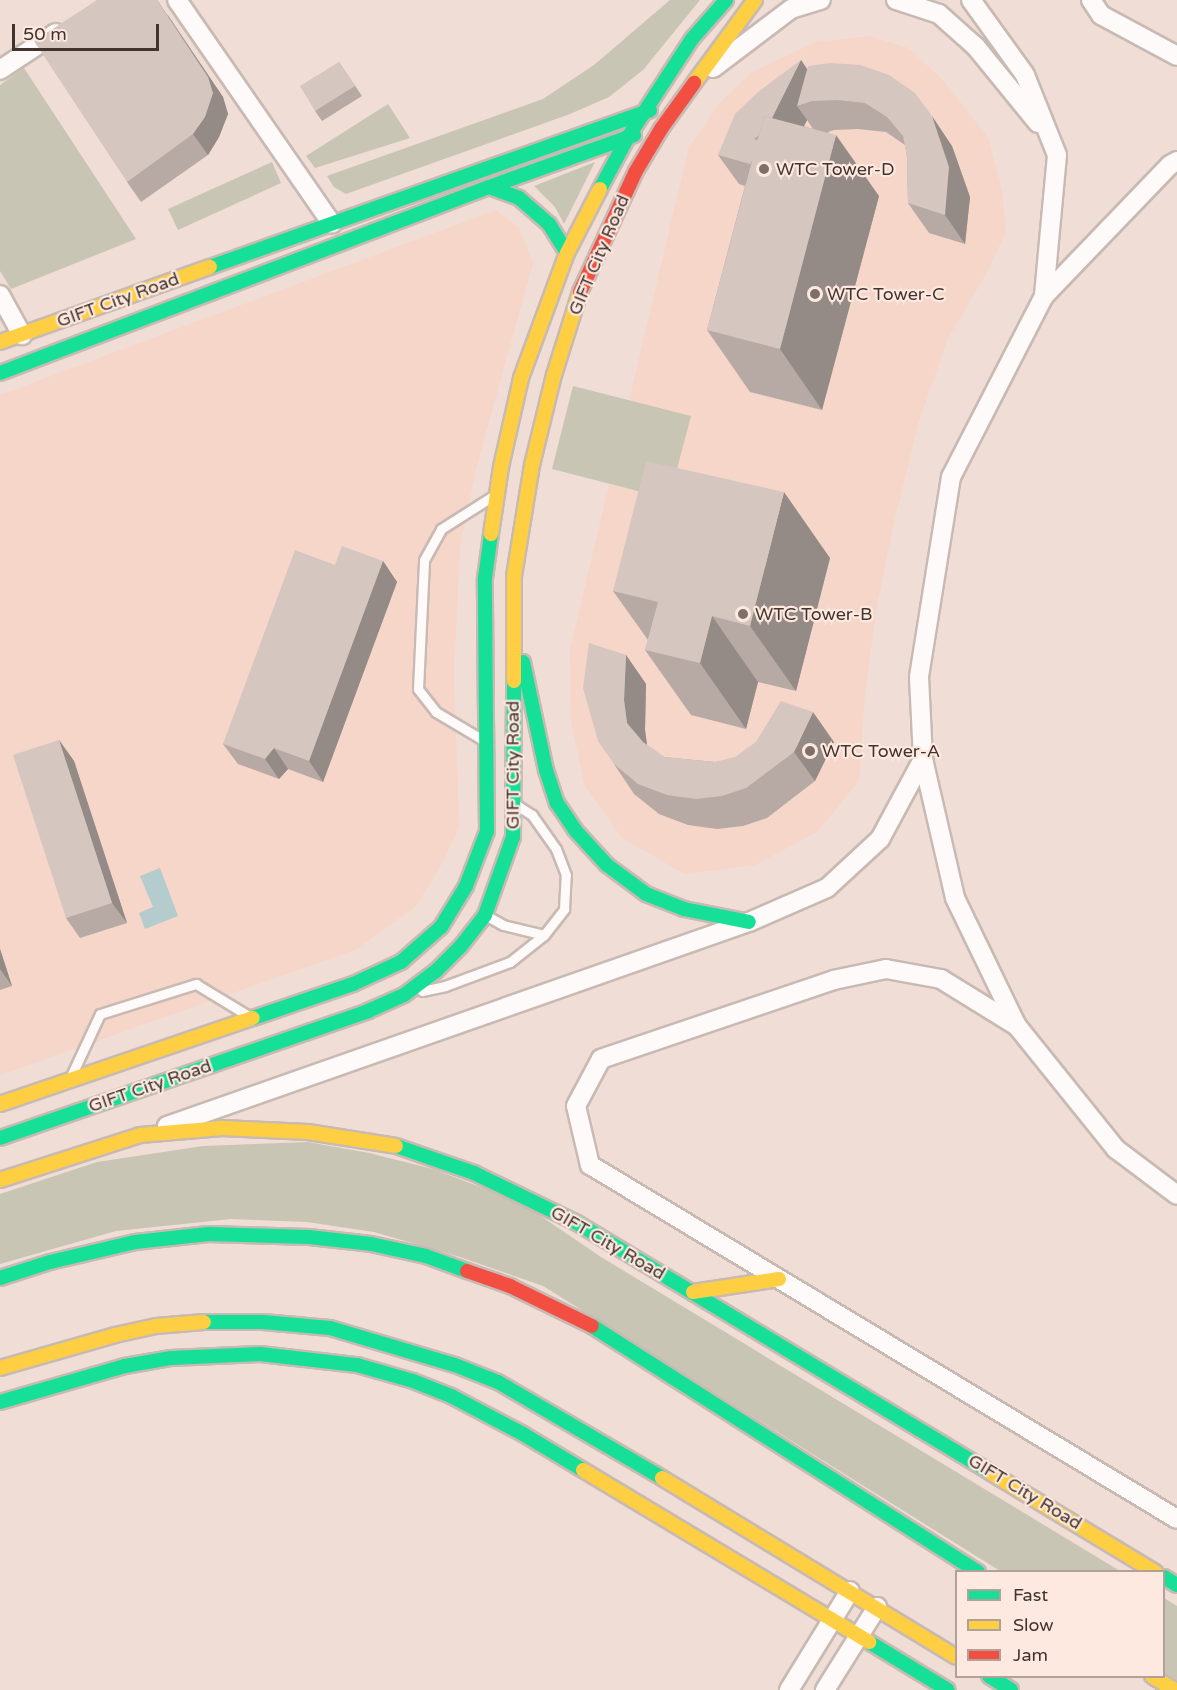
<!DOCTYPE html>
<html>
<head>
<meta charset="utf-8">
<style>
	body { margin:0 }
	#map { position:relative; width:1177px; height:1690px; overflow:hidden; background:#f0ddd5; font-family:"Varela Round",sans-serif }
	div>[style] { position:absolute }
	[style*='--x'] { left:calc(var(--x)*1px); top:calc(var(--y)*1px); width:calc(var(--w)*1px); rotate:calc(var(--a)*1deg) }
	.built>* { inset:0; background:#f5d6c8 }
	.green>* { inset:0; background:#c8c5b5 }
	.water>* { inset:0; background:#b4cccd }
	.roads { filter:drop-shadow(2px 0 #c8bab3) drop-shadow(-2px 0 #c8bab3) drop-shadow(0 2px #c8bab3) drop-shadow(0 -2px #c8bab3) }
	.lane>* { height:9px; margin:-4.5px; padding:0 4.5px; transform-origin:4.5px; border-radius:4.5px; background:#fdfaf9 }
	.street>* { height:18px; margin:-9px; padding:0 9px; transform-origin:9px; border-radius:9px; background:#fdfaf9 }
	.fast>* { height:14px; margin:-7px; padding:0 7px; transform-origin:7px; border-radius:7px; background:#16e098 }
	.slow>* { height:14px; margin:-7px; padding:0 7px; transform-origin:7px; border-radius:7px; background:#ffcf43 }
	.jam>* { height:14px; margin:-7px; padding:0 7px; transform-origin:7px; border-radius:7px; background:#f24e42 }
	.wall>* { inset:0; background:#b7aaa5 }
	.shaded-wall>* { inset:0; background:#958b86 }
	.building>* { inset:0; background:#d5c6c0 }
	.dots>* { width:16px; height:16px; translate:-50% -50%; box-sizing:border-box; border:3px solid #fee9e0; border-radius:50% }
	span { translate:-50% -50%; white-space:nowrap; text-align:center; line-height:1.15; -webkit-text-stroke:4.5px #fee9e0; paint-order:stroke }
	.poi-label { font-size:18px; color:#41342e }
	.left { translate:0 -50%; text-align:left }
	.street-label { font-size:18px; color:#41342e }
	.legend { position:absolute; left:955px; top:1570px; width:210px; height:108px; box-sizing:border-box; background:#fee9e0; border:2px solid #b2a199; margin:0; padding:8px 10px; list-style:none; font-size:18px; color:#41342e }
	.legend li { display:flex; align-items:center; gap:12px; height:30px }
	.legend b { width:30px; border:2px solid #b2a199 }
	.scale { position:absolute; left:12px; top:24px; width:147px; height:27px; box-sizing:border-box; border:3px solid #41342e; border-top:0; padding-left:8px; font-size:18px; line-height:21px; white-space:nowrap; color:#41342e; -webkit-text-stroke:4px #fee9e0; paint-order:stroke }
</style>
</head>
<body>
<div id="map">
	<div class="built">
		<i style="clip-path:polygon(869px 36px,908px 48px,944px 81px,988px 138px,1002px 190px,1006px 232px,986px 274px,948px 338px,919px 421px,893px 526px,876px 612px,865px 693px,859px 781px,817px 832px,755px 865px,685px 874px,622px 838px,584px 784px,571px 721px,570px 650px,689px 147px,720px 103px,752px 72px,816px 42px)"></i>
		<i style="clip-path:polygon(496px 210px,520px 229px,533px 263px,476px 469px,460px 546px,454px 673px,459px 828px,438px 871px,415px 907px,355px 950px,0 1075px,0 395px)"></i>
	</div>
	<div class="green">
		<i style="clip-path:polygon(670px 0,700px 0,643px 70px,609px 97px,570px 114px,346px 194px,334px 187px,327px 176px,543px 99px,594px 65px)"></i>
		<i style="clip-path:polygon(24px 68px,136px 239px,11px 289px,0 271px,0 85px)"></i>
		<i style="clip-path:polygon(388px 104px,410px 138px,315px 168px,306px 156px)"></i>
		<i style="clip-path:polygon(272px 162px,281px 183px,178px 230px,168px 209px)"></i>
		<i style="clip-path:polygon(595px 162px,564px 224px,555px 207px,534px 186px)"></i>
		<i style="clip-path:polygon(573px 386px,691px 416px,669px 499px,552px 469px)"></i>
		<i style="clip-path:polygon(308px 1142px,369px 1153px,433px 1169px,520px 1202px,601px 1257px,1120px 1571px,1000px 1571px,543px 1286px,460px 1257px,374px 1232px,307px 1222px,231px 1219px,116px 1231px,0 1264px,0 1194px,97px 1162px,203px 1146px)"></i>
		<i style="clip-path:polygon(1164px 1598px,1177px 1606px,1177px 1681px,1164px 1672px)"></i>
	</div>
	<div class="water">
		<i style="clip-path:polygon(160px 868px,178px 916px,145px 929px,139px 913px,153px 907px,140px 876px)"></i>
	</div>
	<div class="roads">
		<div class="lane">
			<i style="--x:483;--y:740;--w:55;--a:-149.2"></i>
			<i style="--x:436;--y:712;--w:29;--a:-128"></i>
			<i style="--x:418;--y:689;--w:129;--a:-87.3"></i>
			<i style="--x:424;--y:560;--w:35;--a:-61"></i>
			<i style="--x:441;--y:529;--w:62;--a:-32.4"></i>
			<i style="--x:487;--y:916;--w:18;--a:29"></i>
			<i style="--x:503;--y:925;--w:42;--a:13.7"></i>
			<i style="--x:422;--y:991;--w:24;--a:-12"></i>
			<i style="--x:445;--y:986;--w:69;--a:-20.3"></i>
			<i style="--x:510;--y:962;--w:43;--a:-38.5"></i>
			<i style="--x:544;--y:935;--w:33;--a:-52"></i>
			<i style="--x:564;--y:909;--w:34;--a:-87"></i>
			<i style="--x:566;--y:875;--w:28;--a:-111"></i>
			<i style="--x:556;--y:849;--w:42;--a:-125.2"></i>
			<i style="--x:532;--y:815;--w:20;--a:-147"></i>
			<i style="--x:72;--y:1074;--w:66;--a:-65"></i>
			<i style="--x:100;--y:1014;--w:101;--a:-17.4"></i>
			<i style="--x:196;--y:984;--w:60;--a:31.3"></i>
		</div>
		<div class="street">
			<i style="--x:177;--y:0;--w:272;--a:55.3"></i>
			<i style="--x:896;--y:0;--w:45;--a:18"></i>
			<i style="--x:939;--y:14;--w:50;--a:41.7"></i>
			<i style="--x:976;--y:47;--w:98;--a:50.8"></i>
			<i style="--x:971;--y:0;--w:92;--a:54.2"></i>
			<i style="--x:1025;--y:75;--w:86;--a:68.2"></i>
			<i style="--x:1057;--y:155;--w:142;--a:95.3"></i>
			<i style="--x:1091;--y:0;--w:18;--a:56"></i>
			<i style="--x:1101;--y:15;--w:86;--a:28.3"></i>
			<i style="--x:713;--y:68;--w:98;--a:-37.1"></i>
			<i style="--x:791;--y:9;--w:31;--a:-17"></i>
			<i style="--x:0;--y:70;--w:67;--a:-33.5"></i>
			<i style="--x:1177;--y:161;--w:8;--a:150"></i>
			<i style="--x:1170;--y:165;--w:182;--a:133.9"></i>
			<i style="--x:1044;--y:296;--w:203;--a:117.2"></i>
			<i style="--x:951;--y:477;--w:203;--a:99.1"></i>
			<i style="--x:919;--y:677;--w:82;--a:87.2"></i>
			<i style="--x:923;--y:759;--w:143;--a:77"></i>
			<i style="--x:955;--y:898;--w:142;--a:64.2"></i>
			<i style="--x:1017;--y:1026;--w:158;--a:51.2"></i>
			<i style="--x:1116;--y:1149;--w:76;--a:37"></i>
			<i style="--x:0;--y:295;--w:46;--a:61.2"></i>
			<i style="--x:1017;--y:1026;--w:89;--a:-148.3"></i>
			<i style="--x:941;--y:979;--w:56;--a:-169.7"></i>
			<i style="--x:886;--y:969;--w:53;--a:168.1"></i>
			<i style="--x:834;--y:980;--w:246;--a:161.3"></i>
			<i style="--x:601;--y:1059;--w:53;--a:118"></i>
			<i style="--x:576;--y:1106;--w:61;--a:76.7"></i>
			<i style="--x:590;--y:1165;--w:685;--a:31.09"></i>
			<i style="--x:167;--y:1126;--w:617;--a:-19.32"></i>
			<i style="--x:749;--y:922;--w:85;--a:-23.6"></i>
			<i style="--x:827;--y:888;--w:72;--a:-42.8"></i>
			<i style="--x:880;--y:839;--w:91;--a:-61.7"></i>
			<i style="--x:789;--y:1690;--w:116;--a:-58.4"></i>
			<i style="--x:825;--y:1690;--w:98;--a:-57.9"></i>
		</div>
		<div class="fast">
			<i style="--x:489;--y:187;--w:32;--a:20"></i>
			<i style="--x:519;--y:198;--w:40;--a:41"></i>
			<i style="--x:549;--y:224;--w:34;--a:58"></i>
			<i style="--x:600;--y:189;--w:59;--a:-61.7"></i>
			<i style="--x:628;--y:137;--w:117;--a:-56.9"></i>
			<i style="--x:692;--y:39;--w:52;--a:-48.9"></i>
			<i style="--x:210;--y:267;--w:467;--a:-19.6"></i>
			<i style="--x:0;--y:373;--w:523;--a:-20.83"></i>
			<i style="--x:489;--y:187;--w:154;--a:-19.7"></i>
			<i style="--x:523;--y:662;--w:110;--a:78"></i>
			<i style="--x:546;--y:770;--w:35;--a:72"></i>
			<i style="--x:557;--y:803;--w:32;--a:56"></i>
			<i style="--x:575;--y:830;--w:47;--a:47.6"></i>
			<i style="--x:607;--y:865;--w:49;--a:36.6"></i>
			<i style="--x:646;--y:894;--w:41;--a:21.5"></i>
			<i style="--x:684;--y:909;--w:66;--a:11.3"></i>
			<i style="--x:253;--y:1018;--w:106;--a:-18.8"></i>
			<i style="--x:353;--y:984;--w:53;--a:-24.6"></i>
			<i style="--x:401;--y:962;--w:53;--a:-41.2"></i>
			<i style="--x:441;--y:927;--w:48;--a:-58.6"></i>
			<i style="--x:466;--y:886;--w:59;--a:-69.1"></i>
			<i style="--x:487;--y:831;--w:253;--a:-90.5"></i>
			<i style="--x:485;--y:578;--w:44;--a:-82.2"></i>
			<i style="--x:0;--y:1138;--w:389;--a:-19"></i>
			<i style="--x:368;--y:1011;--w:39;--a:-24"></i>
			<i style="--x:404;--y:995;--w:40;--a:-37"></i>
			<i style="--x:436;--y:971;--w:35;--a:-45"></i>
			<i style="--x:461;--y:946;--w:39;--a:-52"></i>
			<i style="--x:485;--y:915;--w:83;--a:-70.3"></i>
			<i style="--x:513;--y:837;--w:156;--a:-89.6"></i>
			<i style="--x:396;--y:1146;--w:83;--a:19.1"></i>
			<i style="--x:474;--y:1173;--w:114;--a:25.9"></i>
			<i style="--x:577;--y:1223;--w:484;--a:31.1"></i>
			<i style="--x:0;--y:1278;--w:52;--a:-17.7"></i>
			<i style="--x:50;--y:1262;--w:87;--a:-13.2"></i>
			<i style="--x:135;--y:1242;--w:74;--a:-6.2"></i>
			<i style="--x:209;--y:1234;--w:100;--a:1.7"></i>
			<i style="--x:309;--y:1237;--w:62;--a:6.4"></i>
			<i style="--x:371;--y:1244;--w:56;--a:12.3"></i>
			<i style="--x:426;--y:1256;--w:44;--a:20.1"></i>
			<i style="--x:204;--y:1322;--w:59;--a:0"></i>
			<i style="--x:263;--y:1322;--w:67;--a:5.1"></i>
			<i style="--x:330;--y:1328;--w:130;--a:16.5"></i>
			<i style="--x:455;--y:1365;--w:46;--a:21.6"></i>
			<i style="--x:498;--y:1382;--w:190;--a:30.3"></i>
			<i style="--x:592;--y:1326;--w:458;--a:32.5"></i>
			<i style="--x:0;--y:1402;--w:130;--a:-16.1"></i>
			<i style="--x:125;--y:1366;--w:47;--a:-9.9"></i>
			<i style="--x:171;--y:1358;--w:89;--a:-2.6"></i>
			<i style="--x:260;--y:1354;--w:98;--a:6.5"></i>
			<i style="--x:357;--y:1365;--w:58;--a:15.9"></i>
			<i style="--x:413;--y:1381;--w:41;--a:21.5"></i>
			<i style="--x:451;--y:1396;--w:81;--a:27.8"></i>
			<i style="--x:523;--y:1434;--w:70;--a:31"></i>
			<i style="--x:1164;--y:1577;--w:15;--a:32"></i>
			<i style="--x:869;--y:1642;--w:92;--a:31.3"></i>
			<i style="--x:989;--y:1676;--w:26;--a:32"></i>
		</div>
		<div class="slow">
			<i style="--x:694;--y:83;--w:103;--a:-53.7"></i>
			<i style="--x:0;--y:342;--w:223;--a:-19.7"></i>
			<i style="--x:491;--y:534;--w:68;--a:-81.5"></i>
			<i style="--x:501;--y:467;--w:91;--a:-77.3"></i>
			<i style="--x:521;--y:378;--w:133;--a:-69.8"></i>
			<i style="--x:567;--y:253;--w:72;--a:-62.7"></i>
			<i style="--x:514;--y:681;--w:105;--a:-90"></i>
			<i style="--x:514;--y:576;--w:112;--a:-80.8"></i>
			<i style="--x:532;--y:465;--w:93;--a:-76.3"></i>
			<i style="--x:554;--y:375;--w:87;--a:-72.6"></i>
			<i style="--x:0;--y:1104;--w:267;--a:-18.8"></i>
			<i style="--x:0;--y:1180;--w:147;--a:-17.8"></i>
			<i style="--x:140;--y:1135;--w:82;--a:-4.9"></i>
			<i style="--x:222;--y:1128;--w:86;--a:2.7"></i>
			<i style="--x:308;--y:1132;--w:89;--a:9"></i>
			<i style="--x:693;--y:1292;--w:87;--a:-8.6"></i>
			<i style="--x:0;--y:1368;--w:120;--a:-16"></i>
			<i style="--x:115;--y:1335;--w:42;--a:-12.4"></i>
			<i style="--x:156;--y:1326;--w:48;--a:-4.8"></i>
			<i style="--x:583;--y:1470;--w:334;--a:31"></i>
			<i style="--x:991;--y:1473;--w:192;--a:31.1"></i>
			<i style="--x:662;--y:1478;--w:344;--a:31.3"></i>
			<i style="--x:1152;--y:1676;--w:26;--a:32"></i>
		</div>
		<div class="jam">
			<i style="--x:580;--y:292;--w:133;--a:-65.2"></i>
			<i style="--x:636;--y:171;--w:49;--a:-59.2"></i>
			<i style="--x:661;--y:129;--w:57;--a:-54.3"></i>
			<i style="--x:467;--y:1271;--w:46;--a:19.2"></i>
			<i style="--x:510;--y:1286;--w:91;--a:26"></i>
		</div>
	</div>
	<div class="wall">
		<i style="clip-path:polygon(168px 15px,223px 97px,228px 114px,219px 137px,208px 155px,141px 202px,127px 182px)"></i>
		<i style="clip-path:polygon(evenodd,801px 60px,807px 69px,952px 146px,970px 197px,965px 244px,929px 233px,908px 203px,907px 157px,905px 145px,886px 132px,858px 129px,834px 130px,828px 132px,879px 196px,822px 410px,750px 392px,707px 330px,745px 186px,739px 184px,718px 155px,801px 60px,807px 120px,813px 129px,804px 126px,807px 120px)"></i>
		<i style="clip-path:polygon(339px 62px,362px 96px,322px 121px,315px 111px)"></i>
		<i style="clip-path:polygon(830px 558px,796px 691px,758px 682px,746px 729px,691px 715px,645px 650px,648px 640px,613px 591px)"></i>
		<i style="clip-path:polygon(383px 561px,397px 582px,323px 782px,288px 769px,279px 779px,238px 764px,223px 744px,335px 565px)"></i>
		<i style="clip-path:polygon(626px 655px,646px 684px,645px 730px,647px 745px,664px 757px,715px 762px,834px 742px,815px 781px,767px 818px,743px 826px,717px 829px,688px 825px,659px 814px,634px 794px,614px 764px)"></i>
		<i style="clip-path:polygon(59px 740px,74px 761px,127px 923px,80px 938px,66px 918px)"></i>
		<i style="clip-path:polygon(0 949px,12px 986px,0 990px)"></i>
	</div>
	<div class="shaded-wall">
		<i style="clip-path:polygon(157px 0,223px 97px,228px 114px,219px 137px,208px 155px,193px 134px)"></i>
		<i style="clip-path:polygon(801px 60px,821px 90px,813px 101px,797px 106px,807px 120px,788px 158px,767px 128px)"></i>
		<i style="clip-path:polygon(932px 116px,952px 146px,970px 197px,965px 244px,945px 215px)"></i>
		<i style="clip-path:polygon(836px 135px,879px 196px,822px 410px,780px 349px)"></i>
		<i style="clip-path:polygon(784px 492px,830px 558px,796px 691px,750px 626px)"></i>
		<i style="clip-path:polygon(383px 561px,397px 582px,323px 782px,309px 761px)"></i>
		<i style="clip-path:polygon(712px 616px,758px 682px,746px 729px,700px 663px)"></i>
		<i style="clip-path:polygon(626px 655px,646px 684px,645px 730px,648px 752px,627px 723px,624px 700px)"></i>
		<i style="clip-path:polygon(813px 712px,834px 742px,815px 781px,794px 752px)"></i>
		<i style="clip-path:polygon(59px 740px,74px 761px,127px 923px,112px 903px)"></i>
		<i style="clip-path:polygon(274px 748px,288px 769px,279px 779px,265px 759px)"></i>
		<i style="clip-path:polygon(0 949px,12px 986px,0 969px)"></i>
	</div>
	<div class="building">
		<i style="clip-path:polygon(97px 0,157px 0,208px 77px,213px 93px,205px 117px,193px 134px,127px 182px,34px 41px)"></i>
		<i style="clip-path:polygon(801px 60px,772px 118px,764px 116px,759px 135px,754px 139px,758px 140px,753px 159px,750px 164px,718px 155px,735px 114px,758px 92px)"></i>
		<i style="clip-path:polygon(339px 62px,355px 86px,315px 111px,300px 86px)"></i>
		<i style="clip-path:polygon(830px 63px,860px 65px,889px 75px,915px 93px,932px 116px,949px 167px,945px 215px,908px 203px,907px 157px,903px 136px,887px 117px,865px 103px,837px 100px,813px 101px,797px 106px,808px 66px)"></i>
		<i style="clip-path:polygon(764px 116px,836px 135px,780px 349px,707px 330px)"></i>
		<i style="clip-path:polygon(646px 461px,784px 492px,750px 626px,712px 616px,700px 663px,645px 650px,658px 602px,613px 591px)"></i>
		<i style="clip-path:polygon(342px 546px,383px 561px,309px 761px,274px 748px,265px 759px,223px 744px,295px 550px,335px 565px)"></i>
		<i style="clip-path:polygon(589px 643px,626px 655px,624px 700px,627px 723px,643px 742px,664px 757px,715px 762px,735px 757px,756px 742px,781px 701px,813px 712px,794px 752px,746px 788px,722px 796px,696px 799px,667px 795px,638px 784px,614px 764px,598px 741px,583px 688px)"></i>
		<i style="clip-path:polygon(59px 740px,112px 903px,66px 918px,13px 755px)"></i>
	</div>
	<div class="dots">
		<i style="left:764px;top:169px;background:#7e6f68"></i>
		<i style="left:815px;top:294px;background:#7e6f68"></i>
		<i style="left:743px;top:614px;background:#7e6f68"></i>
		<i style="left:810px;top:751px;background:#7e6f68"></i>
	</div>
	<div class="poi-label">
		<span class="left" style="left:776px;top:169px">WTC Tower-D</span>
		<span class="left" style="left:827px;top:294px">WTC Tower-C</span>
		<span class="left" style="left:755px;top:614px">WTC Tower-B</span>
		<span class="left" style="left:822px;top:751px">WTC Tower-A</span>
	</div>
	<div class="street-label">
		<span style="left:599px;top:255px;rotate:-67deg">GIFT City Road</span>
		<span style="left:118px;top:300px;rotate:-20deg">GIFT City Road</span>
		<span style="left:513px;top:765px;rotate:-90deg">GIFT City Road</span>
		<span style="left:150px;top:1086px;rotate:-19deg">GIFT City Road</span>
		<span style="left:608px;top:1243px;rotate:30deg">GIFT City Road</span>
		<span style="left:1025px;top:1492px;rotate:31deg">GIFT City Road</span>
	</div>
	<ul class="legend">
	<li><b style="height:8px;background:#16e098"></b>Fast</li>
	<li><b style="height:8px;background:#ffcf43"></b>Slow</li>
	<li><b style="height:8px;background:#f24e42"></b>Jam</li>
	</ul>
	<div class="scale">50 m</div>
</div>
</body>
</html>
